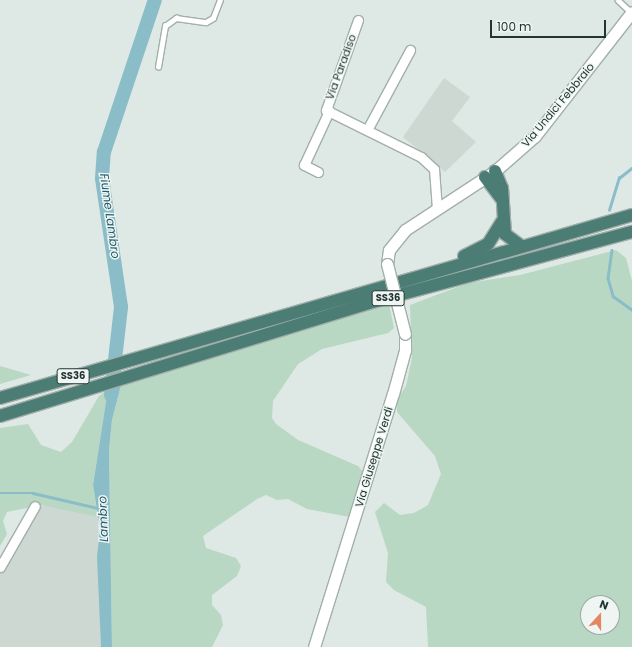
<!DOCTYPE html>
<html>
<head>
<meta charset="utf-8">
<style>
	body { margin:0 }
	#map { position:relative; width:632px; height:647px; overflow:hidden; background:#dee8e4; font-family:Poppins,sans-serif }
	div>[style] { position:absolute }
	[style*='--x'] { left:calc(var(--x)*1px); top:calc(var(--y)*1px); width:calc(var(--w)*1px); rotate:calc(var(--a)*1deg) }
	.built>* { inset:0; background:#cdd8d3 }
	.green>* { inset:0; background:#b9d8c3 }
	.water>* { inset:0; background:#8bbdc9 }
	.stream>* { height:2.5px; margin:-1.25px; padding:0 1.25px; transform-origin:1.25px; border-radius:1.25px; background:#8bbdc9 }
	.river>* { height:14px; margin:-7px; padding:0 7px; transform-origin:7px; border-radius:7px; background:#8bbdc9 }
	.roads { filter:drop-shadow(1px 0 #a2afab) drop-shadow(-1px 0 #a2afab) drop-shadow(0 1px #a2afab) drop-shadow(0 -1px #a2afab) }
	.service>* { height:4.5px; margin:-2.25px; padding:0 2.25px; transform-origin:2.25px; border-radius:2.25px; background:#fff }
	.minor>* { height:9px; margin:-4.5px; padding:0 4.5px; transform-origin:4.5px; border-radius:4.5px; background:#fff }
	.tertiary>* { height:11px; margin:-5.5px; padding:0 5.5px; transform-origin:5.5px; border-radius:5.5px; background:#fff }
	.trunk>* { height:12px; margin:-6px; padding:0 6px; transform-origin:6px; border-radius:6px; background:#4c7d74 }
	.bridges { filter:drop-shadow(1px 0 #a2afab) drop-shadow(-1px 0 #a2afab) drop-shadow(0 1px #a2afab) drop-shadow(0 -1px #a2afab) }
	.tertiary-bridge>* { height:11px; margin:-5.5px; padding:0 5.5px; transform-origin:5.5px; border-radius:5.5px; background:#fff }
	span { translate:-50% -50%; white-space:nowrap; text-align:center; line-height:1.15; -webkit-text-stroke:3px #eef5f2; paint-order:stroke }
	.shield-label span { padding:1px 3px; background:#eef5f2; border:1px solid; border-radius:3px; -webkit-text-stroke-width:0 }
	.shield-label { font-size:10px; color:#213632; font-weight:700 }
	.street-label { font-size:11px; color:#213632 }
	.water-label { font-size:12px; color:#225c6c; font-style:italic }
	.north { position:absolute; left:580px; top:595px; width:40px; height:40px; box-sizing:border-box; background:#eef5f2; border:1px solid #9ca9a5; border-radius:50%; rotate:21deg; font-size:11px; font-weight:700; line-height:16px; text-align:center; color:#213632 }
	.north::after { content:''; display:block; margin:auto; width:14px; height:18px; background:#e48660; clip-path:polygon(50% 0,100% 100%,50% 72%,0 100%) }
	.scale { position:absolute; left:490px; top:20px; width:116px; height:18px; box-sizing:border-box; border:2px solid #213632; border-top:0; padding-left:5px; font-size:12px; line-height:14px; white-space:nowrap; color:#213632; -webkit-text-stroke:3px #eef5f2; paint-order:stroke }
</style>
</head>
<body>
<div id="map">
	<div class="built">
		<i style="clip-path:polygon(444px 78px,470px 97px,452px 121px,476px 142px,445px 172px,403px 137px)"></i>
		<i style="clip-path:polygon(35px 506px,58px 506px,98px 517px,101px 647px,0 647px,0 567px)"></i>
	</div>
	<div class="green">
		<i style="clip-path:polygon(evenodd,616px 250px,626px 258px,632px 281px,632px 647px,428px 647px,426px 607px,394px 590px,386px 582px,388px 553px,375px 512px,384px 503px,400px 515px,414px 513px,428px 505px,441px 474px,435px 456px,397px 412px,397px 400px,406px 386px,412px 358px,410px 305px,468px 283px,520px 275px,616px 250px,588px 603px,612px 603px,612px 627px,588px 627px,588px 603px)"></i>
		<i style="clip-path:polygon(389px 304px,394px 328px,388px 333px,322px 349px,298px 364px,273px 401px,272px 418px,276px 424px,298px 440px,358px 466px,364px 473px,355px 518px,307px 509px,288px 499px,277px 500px,266px 495px,257px 499px,203px 536px,206px 548px,236px 558px,241px 566px,237px 576px,212px 595px,212px 605px,221px 615px,223px 625px,212px 647px,112px 647px,109px 450px,112px 420px,121px 385px)"></i>
		<i style="clip-path:polygon(0 366px,31px 375px,0 384px)"></i>
		<i style="clip-path:polygon(108px 389px,93px 485px,98px 517px,41px 505px,7px 512px,3px 521px,7px 534px,0 546px,0 428px,28px 424px,41px 445px,61px 452px,72px 442px,99px 396px)"></i>
	</div>
	<div class="water">
		<i style="clip-path:polygon(121px 385px,112px 420px,109px 450px,112px 647px,101px 647px,97px 557px,100px 528px,93px 485px,108px 389px)"></i>
	</div>
	<div class="stream">
		<i style="--x:609;--y:210;--w:34;--a:-73"></i>
		<i style="--x:619;--y:178;--w:16;--a:-38"></i>
		<i style="--x:612;--y:250;--w:28;--a:98"></i>
		<i style="--x:608;--y:278;--w:19;--a:74"></i>
		<i style="--x:613;--y:296;--w:24;--a:36"></i>
		<i style="--x:0;--y:493;--w:33;--a:0"></i>
		<i style="--x:33;--y:493;--w:67;--a:13"></i>
	</div>
	<div class="river">
		<i style="--x:111;--y:395;--w:89;--a:-83.5"></i>
		<i style="--x:121;--y:307;--w:130;--a:-98.4"></i>
		<i style="--x:102;--y:178;--w:26;--a:-86"></i>
		<i style="--x:104;--y:152;--w:160;--a:-71.5"></i>
	</div>
	<div class="roads">
		<div class="service">
			<i style="--x:618;--y:0;--w:18;--a:43"></i>
			<i style="--x:158;--y:67;--w:42;--a:-80.3"></i>
			<i style="--x:165;--y:26;--w:14;--a:-36"></i>
			<i style="--x:176;--y:18;--w:30;--a:8"></i>
			<i style="--x:206;--y:22;--w:8;--a:-30"></i>
			<i style="--x:213;--y:18;--w:19;--a:-69"></i>
		</div>
		<div class="minor">
			<i style="--x:358;--y:20;--w:96;--a:109.6"></i>
			<i style="--x:326;--y:110;--w:106;--a:26.3"></i>
			<i style="--x:421;--y:157;--w:18;--a:43"></i>
			<i style="--x:434;--y:169;--w:40;--a:85.7"></i>
			<i style="--x:367;--y:130;--w:91;--a:-61.7"></i>
			<i style="--x:318;--y:172;--w:16;--a:-153"></i>
			<i style="--x:304;--y:165;--w:60;--a:-65.2"></i>
			<i style="--x:0;--y:567;--w:70;--a:-60.2"></i>
		</div>
		<div class="tertiary">
			<i style="--x:387;--y:264;--w:14;--a:-82"></i>
			<i style="--x:389;--y:250;--w:26;--a:-51"></i>
			<i style="--x:405;--y:230;--w:108;--a:-33.2"></i>
			<i style="--x:495;--y:171;--w:53;--a:-41.2"></i>
			<i style="--x:535;--y:136;--w:157;--a:-52"></i>
			<i style="--x:314;--y:647;--w:265;--a:-72.7"></i>
			<i style="--x:393;--y:394;--w:46;--a:-74.7"></i>
			<i style="--x:405;--y:350;--w:16;--a:-90"></i>
		</div>
		<div class="trunk">
			<i style="--x:495;--y:171;--w:18;--a:68"></i>
			<i style="--x:502;--y:188;--w:46;--a:86.3"></i>
			<i style="--x:505;--y:234;--w:21;--a:37"></i>
			<i style="--x:485;--y:177;--w:30;--a:53"></i>
			<i style="--x:464;--y:256;--w:27;--a:-27"></i>
			<i style="--x:488;--y:244;--w:26;--a:-58"></i>
			<i style="--x:0;--y:398;--w:658;--a:-16.15"></i>
			<i style="--x:0;--y:416;--w:405;--a:-17"></i>
			<i style="--x:387;--y:298;--w:254;--a:-15.1"></i>
		</div>
	</div>
	<div class="bridges">
		<div class="tertiary-bridge">
			<i style="--x:387;--y:264;--w:72;--a:75.6"></i>
		</div>
	</div>
	<div class="shield-label">
		<span style="left:388px;top:298px">SS36</span>
		<span style="left:73px;top:376px">SS36</span>
	</div>
	<div class="street-label">
		<span style="left:341px;top:67px;rotate:-70deg">Via Paradiso</span>
		<span style="left:558px;top:105px;rotate:-50deg">Via Undici Febbraio</span>
		<span style="left:374px;top:457px;rotate:-73deg">Via Giuseppe Verdi</span>
	</div>
	<div class="water-label">
		<span style="left:110px;top:216px;rotate:82deg">Fiume Lambro</span>
		<span style="left:103px;top:519px;rotate:-92deg">Lambro</span>
	</div>
	<div class="north">N</div>
	<div class="scale">100 m</div>
</div>
</body>
</html>
